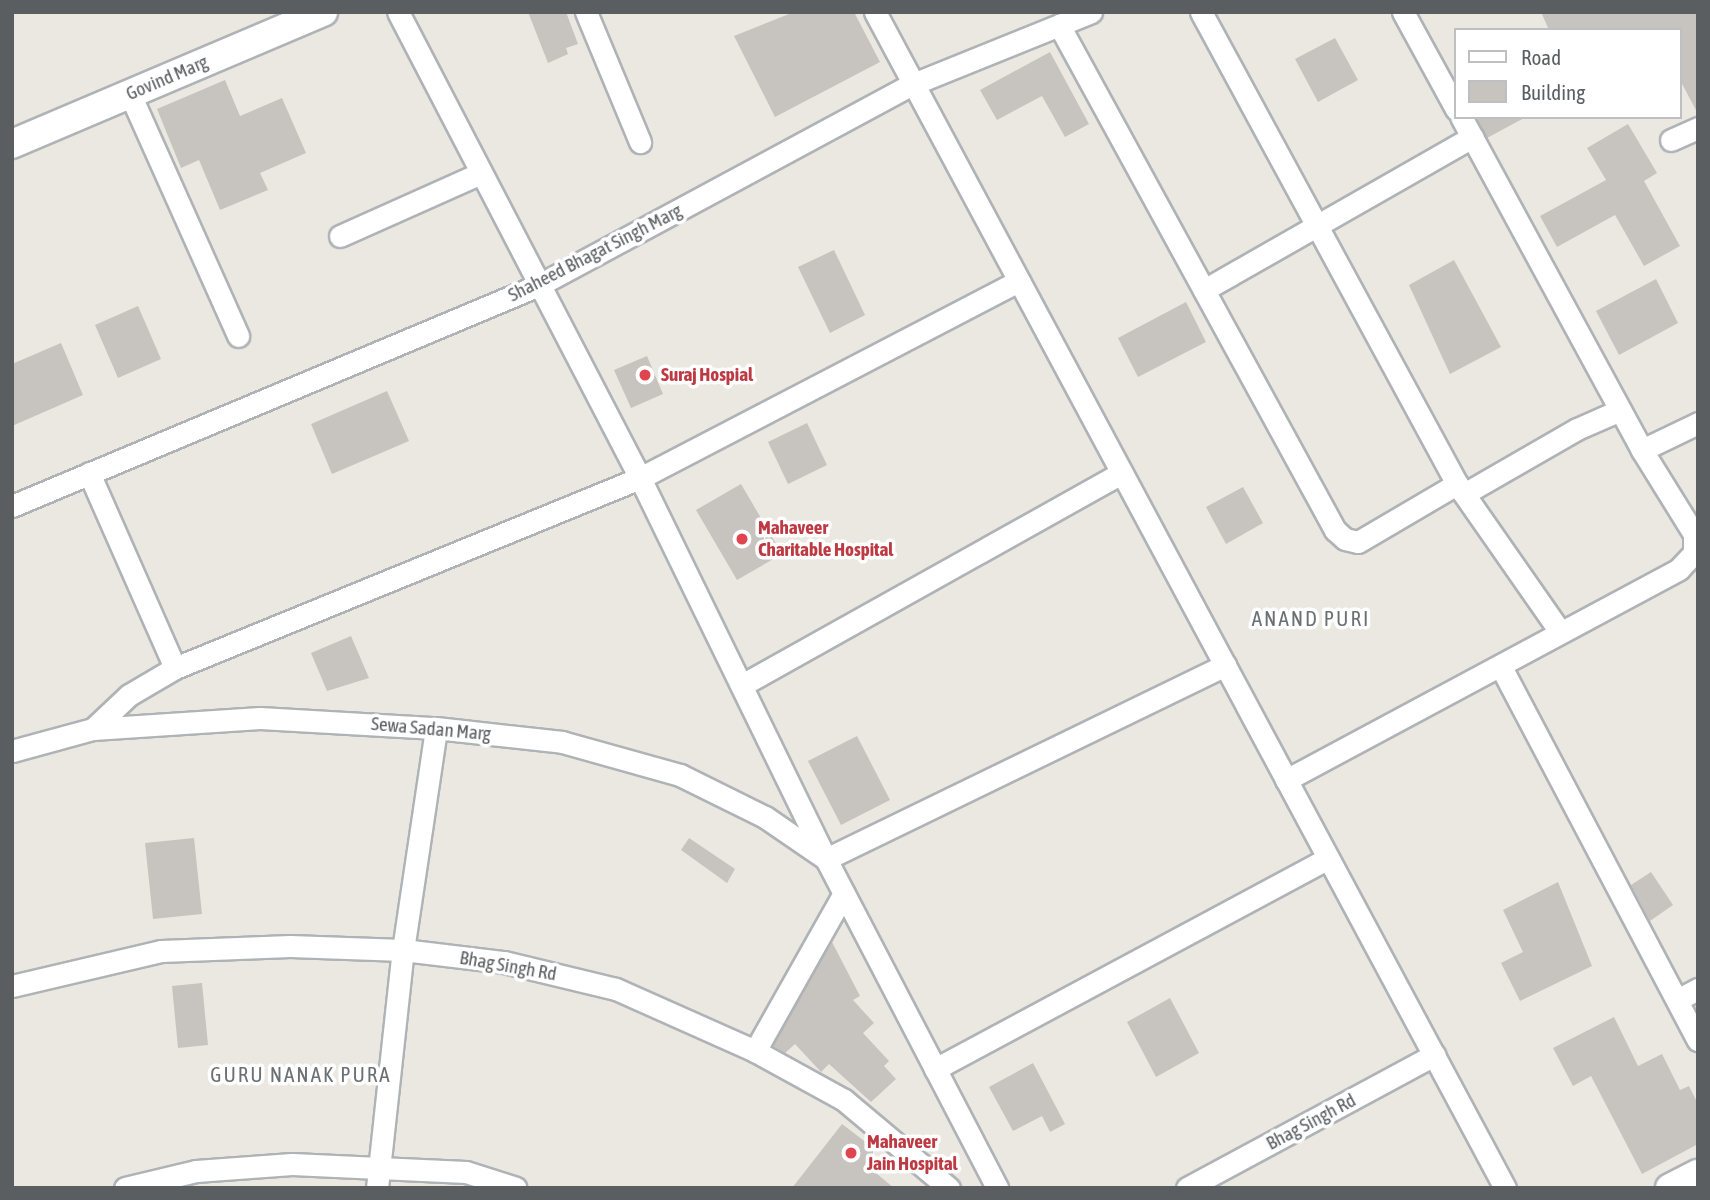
<!DOCTYPE html>
<html>
<head>
<meta charset="utf-8">
<style>
	body { margin:0 }
	#map { position:relative; width:1710px; height:1200px; overflow:hidden; background:#ebe8e2; font-family:"Asap Condensed",sans-serif }
	div>[style] { position:absolute }
	[style*='--x'] { left:calc(var(--x)*1px); top:calc(var(--y)*1px); width:calc(var(--w)*1px); rotate:calc(var(--a)*1deg) }
	.building>* { inset:0; background:#c7c3be }
	.roads { filter:drop-shadow(2px 0 #afb3b6) drop-shadow(-2px 0 #afb3b6) drop-shadow(0 2px #afb3b6) drop-shadow(0 -2px #afb3b6) }
	.street>* { height:21px; margin:-10.5px; padding:0 10.5px; transform-origin:10.5px; border-radius:10.5px; background:#fff }
	.secondary>* { height:28px; margin:-14px; padding:0 14px; transform-origin:14px; border-radius:14px; background:#fff }
	.dots>* { width:19px; height:19px; translate:-50% -50%; box-sizing:border-box; border:4px solid #fff; border-radius:50% }
	span { translate:-50% -50%; white-space:nowrap; text-align:center; line-height:1.15; -webkit-text-stroke:7px #fff; paint-order:stroke }
	.street-label { font-size:19px; color:#5a5e61 }
	.health-label { font-size:19px; color:#be3a42; font-weight:700 }
	.left { translate:0 -50%; text-align:left }
	.neighbourhood-label { font-size:21px; color:#6b7073; letter-spacing:2px }
	.frame { position:absolute; inset:0; border:14px solid #5a5e61; pointer-events:none }
	.legend { position:absolute; left:1454px; top:28px; width:228px; height:91px; box-sizing:border-box; background:#fff; border:2px solid #bdbfc0; margin:0; padding:9px 12px; list-style:none; font-size:21px; color:#5a5e61 }
	.legend li { display:flex; align-items:center; gap:14px; height:35px }
	.legend b { width:35px; border:2px solid #bdbfc0 }
</style>
</head>
<body>
<div id="map">
	<div class="building">
		<i style="clip-path:polygon(528px 12px,566px 12px,578px 44px,566px 48px,568px 54px,548px 63px)"></i>
		<i style="clip-path:polygon(794px 12px,854px 12px,880px 62px,775px 117px,734px 36px)"></i>
		<i style="clip-path:polygon(1541px 12px,1698px 12px,1698px 114px,1680px 80px,1680px 30px,1549px 30px)"></i>
		<i style="clip-path:polygon(1335px 38px,1358px 80px,1318px 102px,1295px 59px)"></i>
		<i style="clip-path:polygon(1050px 52px,1089px 124px,1065px 137px,1042px 96px,997px 120px,980px 90px)"></i>
		<i style="clip-path:polygon(225px 80px,240px 116px,282px 98px,306px 153px,260px 173px,268px 190px,220px 210px,199px 160px,181px 168px,157px 109px)"></i>
		<i style="clip-path:polygon(1476px 117px,1526px 117px,1487px 138px)"></i>
		<i style="clip-path:polygon(1628px 124px,1657px 173px,1644px 181px,1680px 246px,1644px 266px,1615px 215px,1557px 247px,1540px 216px,1606px 180px,1587px 148px)"></i>
		<i style="clip-path:polygon(834px 250px,865px 315px,830px 333px,798px 267px)"></i>
		<i style="clip-path:polygon(1454px 260px,1501px 347px,1450px 374px,1409px 285px)"></i>
		<i style="clip-path:polygon(1656px 279px,1678px 323px,1619px 355px,1596px 311px)"></i>
		<i style="clip-path:polygon(1186px 302px,1206px 342px,1138px 377px,1118px 338px)"></i>
		<i style="clip-path:polygon(138px 306px,161px 359px,118px 378px,95px 325px)"></i>
		<i style="clip-path:polygon(61px 343px,83px 395px,12px 426px,12px 364px)"></i>
		<i style="clip-path:polygon(647px 356px,663px 394px,631px 408px,614px 370px)"></i>
		<i style="clip-path:polygon(387px 391px,409px 441px,332px 474px,311px 424px)"></i>
		<i style="clip-path:polygon(807px 423px,827px 465px,788px 484px,768px 442px)"></i>
		<i style="clip-path:polygon(741px 484px,782px 554px,737px 580px,696px 510px)"></i>
		<i style="clip-path:polygon(1243px 487px,1263px 523px,1226px 544px,1206px 507px)"></i>
		<i style="clip-path:polygon(351px 636px,369px 678px,327px 691px,311px 653px)"></i>
		<i style="clip-path:polygon(857px 736px,890px 800px,841px 825px,808px 761px)"></i>
		<i style="clip-path:polygon(194px 838px,202px 914px,153px 919px,145px 843px)"></i>
		<i style="clip-path:polygon(689px 838px,735px 869px,727px 883px,681px 850px)"></i>
		<i style="clip-path:polygon(1651px 872px,1673px 905px,1650px 921px,1631px 885px)"></i>
		<i style="clip-path:polygon(1558px 882px,1592px 966px,1520px 1001px,1501px 963px,1523px 952px,1503px 910px)"></i>
		<i style="clip-path:polygon(832px 942px,860px 996px,853px 1000px,874px 1023px,863px 1033px,889px 1061px,884px 1066px,896px 1079px,871px 1102px,829px 1064px,821px 1072px,795px 1044px,785px 1053px,773px 1046px)"></i>
		<i style="clip-path:polygon(202px 983px,208px 1045px,178px 1048px,172px 986px)"></i>
		<i style="clip-path:polygon(1170px 998px,1199px 1053px,1156px 1077px,1127px 1022px)"></i>
		<i style="clip-path:polygon(1614px 1017px,1638px 1066px,1662px 1054px,1680px 1090px,1689px 1086px,1698px 1104px,1698px 1144px,1642px 1174px,1591px 1076px,1573px 1086px,1553px 1048px)"></i>
		<i style="clip-path:polygon(1033px 1063px,1065px 1124px,1050px 1132px,1042px 1116px,1013px 1131px,989px 1087px)"></i>
		<i style="clip-path:polygon(842px 1124px,876px 1150px,865px 1164px,894px 1188px,792px 1188px)"></i>
	</div>
	<div class="roads">
		<div class="street">
			<i style="--x:398;--y:12;--w:525;--a:62.56"></i>
			<i style="--x:640;--y:478;--w:424;--a:64"></i>
			<i style="--x:826;--y:859;--w:371;--a:62.5"></i>
			<i style="--x:586;--y:12;--w:141;--a:67.4"></i>
			<i style="--x:875;--y:12;--w:1334;--a:61.82"></i>
			<i style="--x:1201;--y:12;--w:537;--a:61.53"></i>
			<i style="--x:1457;--y:484;--w:178;--a:55.1"></i>
			<i style="--x:1403;--y:12;--w:111;--a:61.3"></i>
			<i style="--x:1059;--y:25;--w:576;--a:61.34"></i>
			<i style="--x:1335;--y:530;--w:13;--a:42"></i>
			<i style="--x:1345;--y:539;--w:13;--a:13"></i>
			<i style="--x:1358;--y:542;--w:115;--a:-30.4"></i>
			<i style="--x:130;--y:94;--w:265;--a:65.9"></i>
			<i style="--x:1671;--y:140;--w:30;--a:-24"></i>
			<i style="--x:340;--y:236;--w:154;--a:-24.1"></i>
			<i style="--x:1204;--y:290;--w:309;--a:-29.7"></i>
			<i style="--x:1642;--y:450;--w:62;--a:-25.7"></i>
			<i style="--x:89;--y:473;--w:213;--a:66.2"></i>
			<i style="--x:1464;--y:494;--w:130;--a:-29.9"></i>
			<i style="--x:1577;--y:429;--w:47;--a:-23.8"></i>
			<i style="--x:12;--y:506;--w:571;--a:-22.75"></i>
			<i style="--x:539;--y:285;--w:425;--a:-28.3"></i>
			<i style="--x:913;--y:84;--w:192;--a:-22"></i>
			<i style="--x:1501;--y:667;--w:422;--a:62.2"></i>
			<i style="--x:742;--y:685;--w:435;--a:-29.2"></i>
			<i style="--x:93;--y:729;--w:50;--a:-43.4"></i>
			<i style="--x:129;--y:695;--w:53;--a:-30.4"></i>
			<i style="--x:175;--y:668;--w:502;--a:-22.23"></i>
			<i style="--x:640;--y:478;--w:427;--a:-27.5"></i>
			<i style="--x:12;--y:751;--w:84;--a:-15.2"></i>
			<i style="--x:93;--y:729;--w:167;--a:-3.8"></i>
			<i style="--x:260;--y:718;--w:176;--a:3.3"></i>
			<i style="--x:436;--y:728;--w:127;--a:6.3"></i>
			<i style="--x:562;--y:742;--w:123;--a:15.6"></i>
			<i style="--x:680;--y:775;--w:95;--a:26.3"></i>
			<i style="--x:765;--y:817;--w:74;--a:34.5"></i>
			<i style="--x:826;--y:859;--w:444;--a:-25.9"></i>
			<i style="--x:1286;--y:780;--w:446;--a:-28.2"></i>
			<i style="--x:1679;--y:569;--w:22;--a:-47"></i>
			<i style="--x:1694;--y:553;--w:19;--a:-90"></i>
			<i style="--x:1694;--y:534;--w:99;--a:-121.8"></i>
			<i style="--x:1642;--y:450;--w:379;--a:-118.5"></i>
			<i style="--x:12;--y:986;--w:153;--a:-13.2"></i>
			<i style="--x:161;--y:951;--w:129;--a:-2.2"></i>
			<i style="--x:290;--y:946;--w:113;--a:2"></i>
			<i style="--x:403;--y:950;--w:102;--a:6.8"></i>
			<i style="--x:504;--y:962;--w:115;--a:13.6"></i>
			<i style="--x:616;--y:989;--w:152;--a:24"></i>
			<i style="--x:755;--y:1051;--w:102;--a:28.8"></i>
			<i style="--x:844;--y:1100;--w:137;--a:40"></i>
			<i style="--x:1677;--y:1000;--w:24;--a:-28"></i>
			<i style="--x:755;--y:1051;--w:181;--a:-60.6"></i>
			<i style="--x:935;--y:1069;--w:446;--a:-28.2"></i>
			<i style="--x:125;--y:1188;--w:73;--a:-13.5"></i>
			<i style="--x:196;--y:1171;--w:96;--a:-4.2"></i>
			<i style="--x:292;--y:1164;--w:174;--a:2.6"></i>
			<i style="--x:466;--y:1172;--w:52;--a:17.7"></i>
			<i style="--x:377;--y:1188;--w:239;--a:-83.8"></i>
			<i style="--x:403;--y:950;--w:224;--a:-81.5"></i>
			<i style="--x:1187;--y:1188;--w:281;--a:-28.3"></i>
		</div>
		<div class="secondary">
			<i style="--x:12;--y:144;--w:338;--a:-23"></i>
			<i style="--x:1670;--y:1188;--w:31;--a:-27"></i>
		</div>
	</div>
	<div class="dots">
		<i style="left:645px;top:375px;background:#e0444e"></i>
		<i style="left:742px;top:539px;background:#e0444e"></i>
		<i style="left:851px;top:1153px;background:#e0444e"></i>
	</div>
	<div class="street-label">
		<span style="left:167px;top:78px;rotate:-23deg">Govind Marg</span>
		<span style="left:595px;top:253px;rotate:-27deg">Shaheed Bhagat Singh Marg</span>
		<span style="left:431px;top:729px;rotate:5deg">Sewa Sadan Marg</span>
		<span style="left:508px;top:966px;rotate:10deg">Bhag Singh Rd</span>
		<span style="left:1311px;top:1122px;rotate:-28deg">Bhag Singh Rd</span>
	</div>
	<div class="health-label">
		<span class="left" style="left:661px;top:375px">Suraj Hospial</span>
		<span class="left" style="left:758px;top:539px">Mahaveer<br>Charitable Hospital</span>
		<span class="left" style="left:867px;top:1153px">Mahaveer<br>Jain Hospital</span>
	</div>
	<div class="neighbourhood-label">
		<span style="left:1311px;top:618px">ANAND PURI</span>
		<span style="left:301px;top:1074px">GURU NANAK PURA</span>
	</div>
	<div class="frame"></div>
	<ul class="legend">
	<li><b style="height:9px;background:#fff"></b>Road</li>
	<li><b style="height:19px;background:#c7c3be"></b>Building</li>
	</ul>
</div>
</body>
</html>
